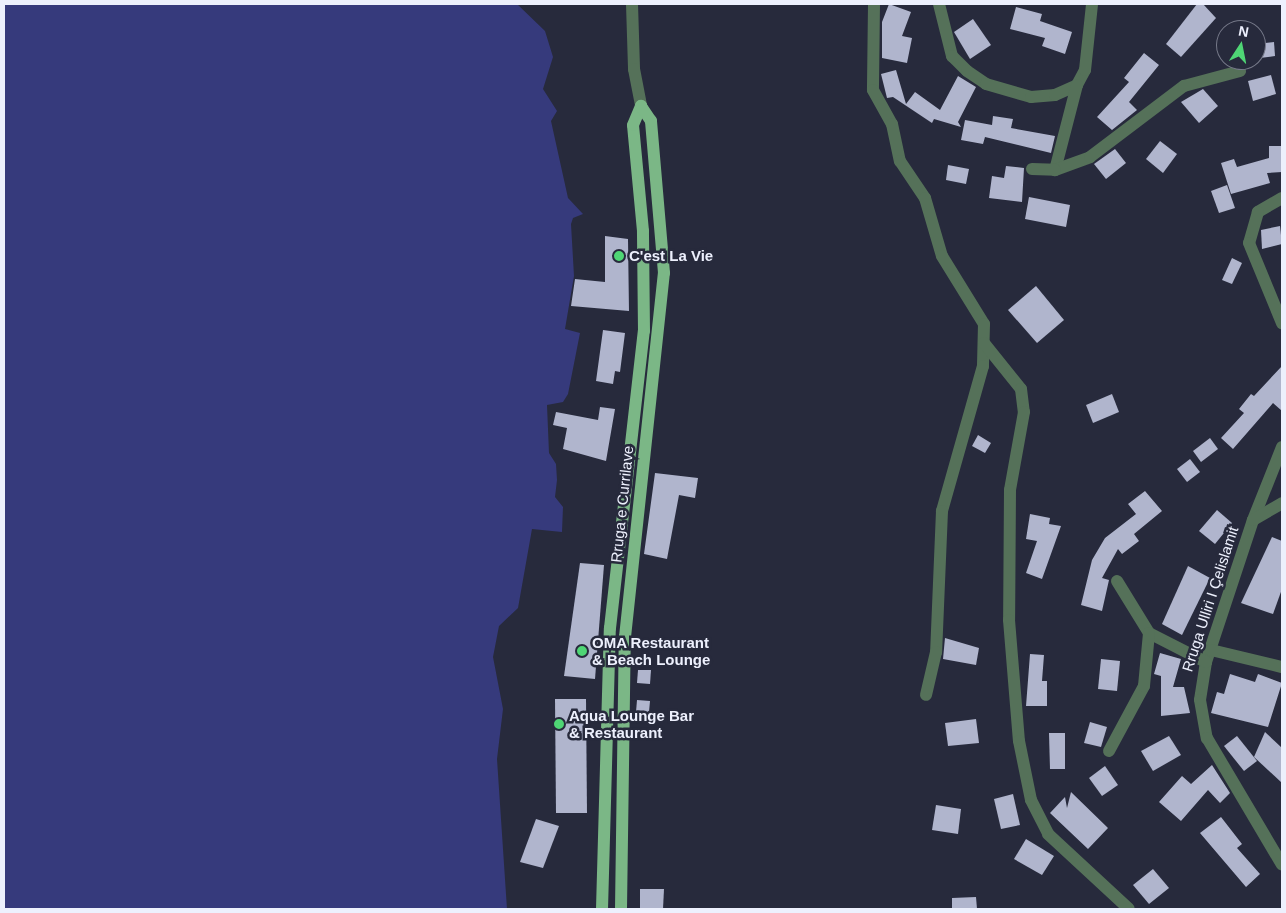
<!DOCTYPE html>
<html>
<head>
<meta charset="utf-8">
<style>
	body { margin:0 }
	#map { position:relative; width:1286px; height:913px; overflow:hidden; background:#272a3c; font-family:Arial,sans-serif }
	div>[style] { position:absolute }
	[style*='--x'] { left:calc(var(--x)*1px); top:calc(var(--y)*1px); width:calc(var(--w)*1px); rotate:calc(var(--a)*1deg) }
	.water>* { inset:0; background:#363a7c }
	.building>* { inset:0; background:#b0b5cd }
	.minor>* { height:12px; margin:-6px; padding:0 6px; transform-origin:6px; border-radius:6px; background:#557159 }
	.major>* { height:12px; margin:-6px; padding:0 6px; transform-origin:6px; border-radius:6px; background:#7bb786 }
	.dots>* { width:14px; height:14px; translate:-50% -50%; box-sizing:border-box; border:2px solid #272a3c; border-radius:50% }
	span { translate:-50% -50%; white-space:nowrap; text-align:center; line-height:1.15; -webkit-text-stroke:5px #272a3c; paint-order:stroke }
	.poi-label { font-size:15px; color:#edf0fd; font-weight:700 }
	.left { translate:0 -50%; text-align:left }
	.street-label { font-size:15px; color:#edf0fd }
	.frame { position:absolute; inset:0; border:5px solid #edf0fd; pointer-events:none }
	.north { position:absolute; left:1216px; top:20px; width:50px; height:50px; box-sizing:border-box; background:#272a3c; border:1px solid #767989; border-radius:50%; rotate:11deg; font-size:14px; font-weight:700; line-height:20px; text-align:center; color:#edf0fd }
	.north::after { content:''; display:block; margin:auto; width:18px; height:22px; background:#4fd675; clip-path:polygon(50% 0,100% 100%,50% 72%,0 100%) }
</style>
</head>
<body>
<div id="map">
	<div class="water">
		<i style="clip-path:polygon(4px 4px,517px 4px,545px 31px,553px 57px,543px 89px,557px 111px,551px 121px,568px 198px,583px 214px,573px 218px,571px 224px,574px 276px,565px 329px,580px 333px,568px 394px,563px 402px,547px 405px,549px 453px,556px 464px,557px 480px,555px 497px,563px 507px,562px 532px,532px 529px,518px 608px,499px 626px,493px 657px,503px 709px,497px 759px,507px 909px,4px 909px)"></i>
	</div>
	<div class="building">
		<i style="clip-path:polygon(889px 4px,911px 12px,902px 36px,912px 38px,907px 63px,882px 58px,882px 22px)"></i>
		<i style="clip-path:polygon(1197px 4px,1203px 4px,1216px 18px,1181px 57px,1166px 44px)"></i>
		<i style="clip-path:polygon(1016px 7px,1042px 14px,1040px 21px,1072px 32px,1065px 54px,1042px 46px,1045px 38px,1010px 29px)"></i>
		<i style="clip-path:polygon(973px 19px,991px 45px,970px 59px,954px 32px)"></i>
		<i style="clip-path:polygon(1274px 42px,1275px 56px,1260px 58px,1256px 44px)"></i>
		<i style="clip-path:polygon(1144px 53px,1159px 65px,1129px 102px,1137px 110px,1112px 130px,1097px 117px,1129px 82px,1124px 78px)"></i>
		<i style="clip-path:polygon(896px 70px,906px 104px,915px 92px,940px 110px,958px 76px,976px 87px,958px 122px,961px 127px,934px 119px,932px 123px,893px 97px,887px 98px,881px 74px)"></i>
		<i style="clip-path:polygon(1271px 75px,1276px 94px,1253px 101px,1248px 81px)"></i>
		<i style="clip-path:polygon(1203px 89px,1218px 106px,1199px 123px,1181px 102px)"></i>
		<i style="clip-path:polygon(993px 116px,1013px 119px,1011px 128px,1055px 136px,1051px 153px,985px 137px,983px 144px,961px 140px,965px 120px,992px 125px)"></i>
		<i style="clip-path:polygon(1160px 141px,1177px 154px,1163px 173px,1146px 159px)"></i>
		<i style="clip-path:polygon(1269px 146px,1282px 146px,1282px 172px,1267px 173px,1270px 183px,1231px 194px,1221px 163px,1234px 159px,1237px 167px,1269px 158px)"></i>
		<i style="clip-path:polygon(1115px 149px,1126px 163px,1106px 179px,1094px 164px)"></i>
		<i style="clip-path:polygon(948px 165px,969px 169px,966px 184px,946px 180px)"></i>
		<i style="clip-path:polygon(1006px 166px,1024px 168px,1022px 202px,989px 198px,992px 176px,1004px 178px)"></i>
		<i style="clip-path:polygon(1227px 185px,1235px 208px,1219px 213px,1211px 191px)"></i>
		<i style="clip-path:polygon(1029px 197px,1070px 205px,1066px 227px,1025px 219px)"></i>
		<i style="clip-path:polygon(1280px 226px,1282px 244px,1262px 249px,1261px 230px)"></i>
		<i style="clip-path:polygon(605px 236px,628px 239px,629px 311px,571px 306px,575px 279px,605px 282px)"></i>
		<i style="clip-path:polygon(1232px 258px,1242px 263px,1232px 284px,1222px 280px)"></i>
		<i style="clip-path:polygon(1036px 286px,1064px 320px,1037px 343px,1008px 310px)"></i>
		<i style="clip-path:polygon(603px 330px,625px 333px,620px 372px,615px 371px,613px 384px,596px 381px)"></i>
		<i style="clip-path:polygon(1282px 366px,1282px 411px,1273px 403px,1233px 449px,1221px 438px,1244px 413px,1239px 409px,1251px 394px,1254px 396px)"></i>
		<i style="clip-path:polygon(1112px 394px,1119px 412px,1093px 423px,1086px 405px)"></i>
		<i style="clip-path:polygon(600px 407px,615px 409px,606px 461px,563px 449px,567px 428px,553px 425px,556px 412px,598px 420px)"></i>
		<i style="clip-path:polygon(978px 435px,991px 443px,985px 453px,972px 446px)"></i>
		<i style="clip-path:polygon(1210px 438px,1218px 449px,1201px 462px,1193px 451px)"></i>
		<i style="clip-path:polygon(1190px 459px,1200px 472px,1187px 482px,1177px 469px)"></i>
		<i style="clip-path:polygon(655px 473px,698px 478px,695px 498px,679px 495px,667px 559px,644px 554px)"></i>
		<i style="clip-path:polygon(1145px 491px,1162px 511px,1134px 534px,1139px 541px,1122px 554px,1118px 549px,1102px 578px,1109px 580px,1102px 611px,1081px 605px,1092px 560px,1105px 538px,1136px 514px,1128px 504px)"></i>
		<i style="clip-path:polygon(1217px 510px,1232px 523px,1215px 544px,1199px 531px)"></i>
		<i style="clip-path:polygon(1030px 514px,1050px 518px,1049px 524px,1061px 526px,1042px 579px,1026px 573px,1037px 541px,1026px 539px)"></i>
		<i style="clip-path:polygon(1272px 537px,1282px 541px,1282px 589px,1273px 614px,1241px 603px)"></i>
		<i style="clip-path:polygon(580px 563px,604px 565px,595px 679px,564px 676px)"></i>
		<i style="clip-path:polygon(1188px 566px,1210px 578px,1182px 635px,1162px 624px)"></i>
		<i style="clip-path:polygon(945px 638px,979px 648px,976px 665px,943px 659px)"></i>
		<i style="clip-path:polygon(1160px 653px,1181px 659px,1173px 687px,1184px 687px,1190px 713px,1161px 716px,1161px 676px,1154px 674px)"></i>
		<i style="clip-path:polygon(1030px 654px,1044px 655px,1042px 681px,1047px 681px,1047px 706px,1026px 706px)"></i>
		<i style="clip-path:polygon(1101px 659px,1120px 661px,1117px 691px,1098px 689px)"></i>
		<i style="clip-path:polygon(638px 670px,651px 670px,650px 684px,637px 683px)"></i>
		<i style="clip-path:polygon(1230px 674px,1255px 682px,1258px 674px,1282px 683px,1268px 727px,1211px 713px,1217px 692px,1224px 694px)"></i>
		<i style="clip-path:polygon(555px 699px,586px 699px,587px 813px,556px 813px)"></i>
		<i style="clip-path:polygon(637px 700px,650px 701px,649px 712px,636px 712px)"></i>
		<i style="clip-path:polygon(976px 719px,979px 743px,948px 746px,945px 723px)"></i>
		<i style="clip-path:polygon(1090px 722px,1107px 727px,1101px 747px,1084px 743px)"></i>
		<i style="clip-path:polygon(1265px 732px,1282px 748px,1282px 783px,1254px 757px)"></i>
		<i style="clip-path:polygon(1049px 733px,1065px 733px,1065px 769px,1050px 769px)"></i>
		<i style="clip-path:polygon(1169px 736px,1181px 755px,1153px 771px,1141px 751px)"></i>
		<i style="clip-path:polygon(1237px 736px,1257px 761px,1244px 771px,1224px 746px)"></i>
		<i style="clip-path:polygon(1212px 765px,1230px 793px,1220px 803px,1208px 790px,1181px 821px,1159px 802px,1182px 776px,1191px 784px)"></i>
		<i style="clip-path:polygon(1105px 766px,1118px 785px,1102px 796px,1089px 778px)"></i>
		<i style="clip-path:polygon(1071px 792px,1108px 828px,1088px 849px,1050px 813px,1065px 797px,1067px 808px)"></i>
		<i style="clip-path:polygon(1013px 794px,1020px 825px,1001px 829px,994px 799px)"></i>
		<i style="clip-path:polygon(936px 805px,961px 809px,958px 834px,932px 830px)"></i>
		<i style="clip-path:polygon(1221px 817px,1242px 844px,1237px 848px,1260px 874px,1246px 887px,1200px 833px)"></i>
		<i style="clip-path:polygon(536px 819px,559px 826px,543px 868px,520px 862px)"></i>
		<i style="clip-path:polygon(1026px 839px,1054px 856px,1042px 875px,1014px 859px)"></i>
		<i style="clip-path:polygon(1153px 869px,1169px 888px,1149px 904px,1133px 885px)"></i>
		<i style="clip-path:polygon(640px 889px,664px 889px,663px 909px,640px 909px)"></i>
		<i style="clip-path:polygon(976px 897px,977px 909px,952px 909px,952px 898px)"></i>
	</div>
	<div class="minor">
		<i style="--x:632;--y:4;--w:65;--a:88.2"></i>
		<i style="--x:634;--y:69;--w:38;--a:79"></i>
		<i style="--x:874;--y:4;--w:86;--a:90.7"></i>
		<i style="--x:873;--y:90;--w:39;--a:61"></i>
		<i style="--x:892;--y:124;--w:38;--a:78"></i>
		<i style="--x:900;--y:161;--w:45;--a:56"></i>
		<i style="--x:925;--y:198;--w:60;--a:73.7"></i>
		<i style="--x:942;--y:256;--w:80;--a:58.3"></i>
		<i style="--x:984;--y:324;--w:42;--a:91.4"></i>
		<i style="--x:983;--y:366;--w:151;--a:105.8"></i>
		<i style="--x:942;--y:511;--w:141;--a:92.4"></i>
		<i style="--x:936;--y:652;--w:44;--a:103.1"></i>
		<i style="--x:939;--y:4;--w:54;--a:76"></i>
		<i style="--x:952;--y:56;--w:21;--a:45"></i>
		<i style="--x:967;--y:71;--w:23;--a:34"></i>
		<i style="--x:986;--y:84;--w:47;--a:16.1"></i>
		<i style="--x:1031;--y:97;--w:24;--a:-5"></i>
		<i style="--x:1055;--y:95;--w:24;--a:-24"></i>
		<i style="--x:1077;--y:85;--w:17;--a:-62"></i>
		<i style="--x:1085;--y:70;--w:66;--a:-83.9"></i>
		<i style="--x:1077;--y:85;--w:88;--a:104.5"></i>
		<i style="--x:1055;--y:170;--w:37;--a:-20"></i>
		<i style="--x:1090;--y:157;--w:118;--a:-37.1"></i>
		<i style="--x:1184;--y:86;--w:58;--a:-15"></i>
		<i style="--x:1032;--y:169;--w:23;--a:2"></i>
		<i style="--x:1282;--y:198;--w:28;--a:150"></i>
		<i style="--x:1258;--y:212;--w:32;--a:106"></i>
		<i style="--x:1249;--y:243;--w:87;--a:67.6"></i>
		<i style="--x:984;--y:343;--w:59;--a:51.2"></i>
		<i style="--x:1021;--y:389;--w:23;--a:83"></i>
		<i style="--x:1024;--y:412;--w:79;--a:100.2"></i>
		<i style="--x:1010;--y:490;--w:130;--a:90.4"></i>
		<i style="--x:1009;--y:620;--w:121;--a:85.3"></i>
		<i style="--x:1019;--y:741;--w:60;--a:78.5"></i>
		<i style="--x:1031;--y:800;--w:38;--a:63"></i>
		<i style="--x:1048;--y:834;--w:110;--a:42.8"></i>
		<i style="--x:1282;--y:447;--w:79;--a:111.7"></i>
		<i style="--x:1253;--y:520;--w:150;--a:108.3"></i>
		<i style="--x:1206;--y:662;--w:38;--a:99"></i>
		<i style="--x:1200;--y:700;--w:39;--a:80"></i>
		<i style="--x:1207;--y:738;--w:147;--a:59.4"></i>
		<i style="--x:1253;--y:520;--w:34;--a:-30"></i>
		<i style="--x:1117;--y:581;--w:61;--a:58.4"></i>
		<i style="--x:1149;--y:633;--w:64;--a:27"></i>
		<i style="--x:1211;--y:650;--w:73;--a:13.5"></i>
		<i style="--x:1109;--y:751;--w:74;--a:-61.7"></i>
		<i style="--x:1144;--y:686;--w:53;--a:-84.6"></i>
	</div>
	<div class="major">
		<i style="--x:602;--y:909;--w:281;--a:-88.4"></i>
		<i style="--x:610;--y:628;--w:299;--a:-83.5"></i>
		<i style="--x:644;--y:331;--w:100;--a:-90.6"></i>
		<i style="--x:643;--y:231;--w:106;--a:-95.4"></i>
		<i style="--x:633;--y:125;--w:21;--a:-67"></i>
		<i style="--x:621;--y:909;--w:272;--a:-89.2"></i>
		<i style="--x:625;--y:637;--w:366;--a:-83.9"></i>
		<i style="--x:664;--y:273;--w:153;--a:-94.9"></i>
		<i style="--x:651;--y:121;--w:18;--a:-124"></i>
	</div>
	<div class="dots">
		<i style="left:619px;top:256px;background:#4fd675"></i>
		<i style="left:582px;top:651px;background:#4fd675"></i>
		<i style="left:559px;top:724px;background:#4fd675"></i>
	</div>
	<div class="poi-label">
		<span class="left" style="left:629px;top:256px">C'est La Vie</span>
		<span class="left" style="left:592px;top:651px">OMA Restaurant<br>&amp; Beach Lounge</span>
		<span class="left" style="left:569px;top:724px">Aqua Lounge Bar<br>&amp; Restaurant</span>
	</div>
	<div class="street-label">
		<span style="left:622px;top:504px;rotate:-84deg">Rruga e Currilave</span>
		<span style="left:1210px;top:599px;rotate:-72deg">Rruga Ulliri I Çelislamit</span>
	</div>
	<div class="frame"></div>
	<div class="north">N</div>
</div>
</body>
</html>
